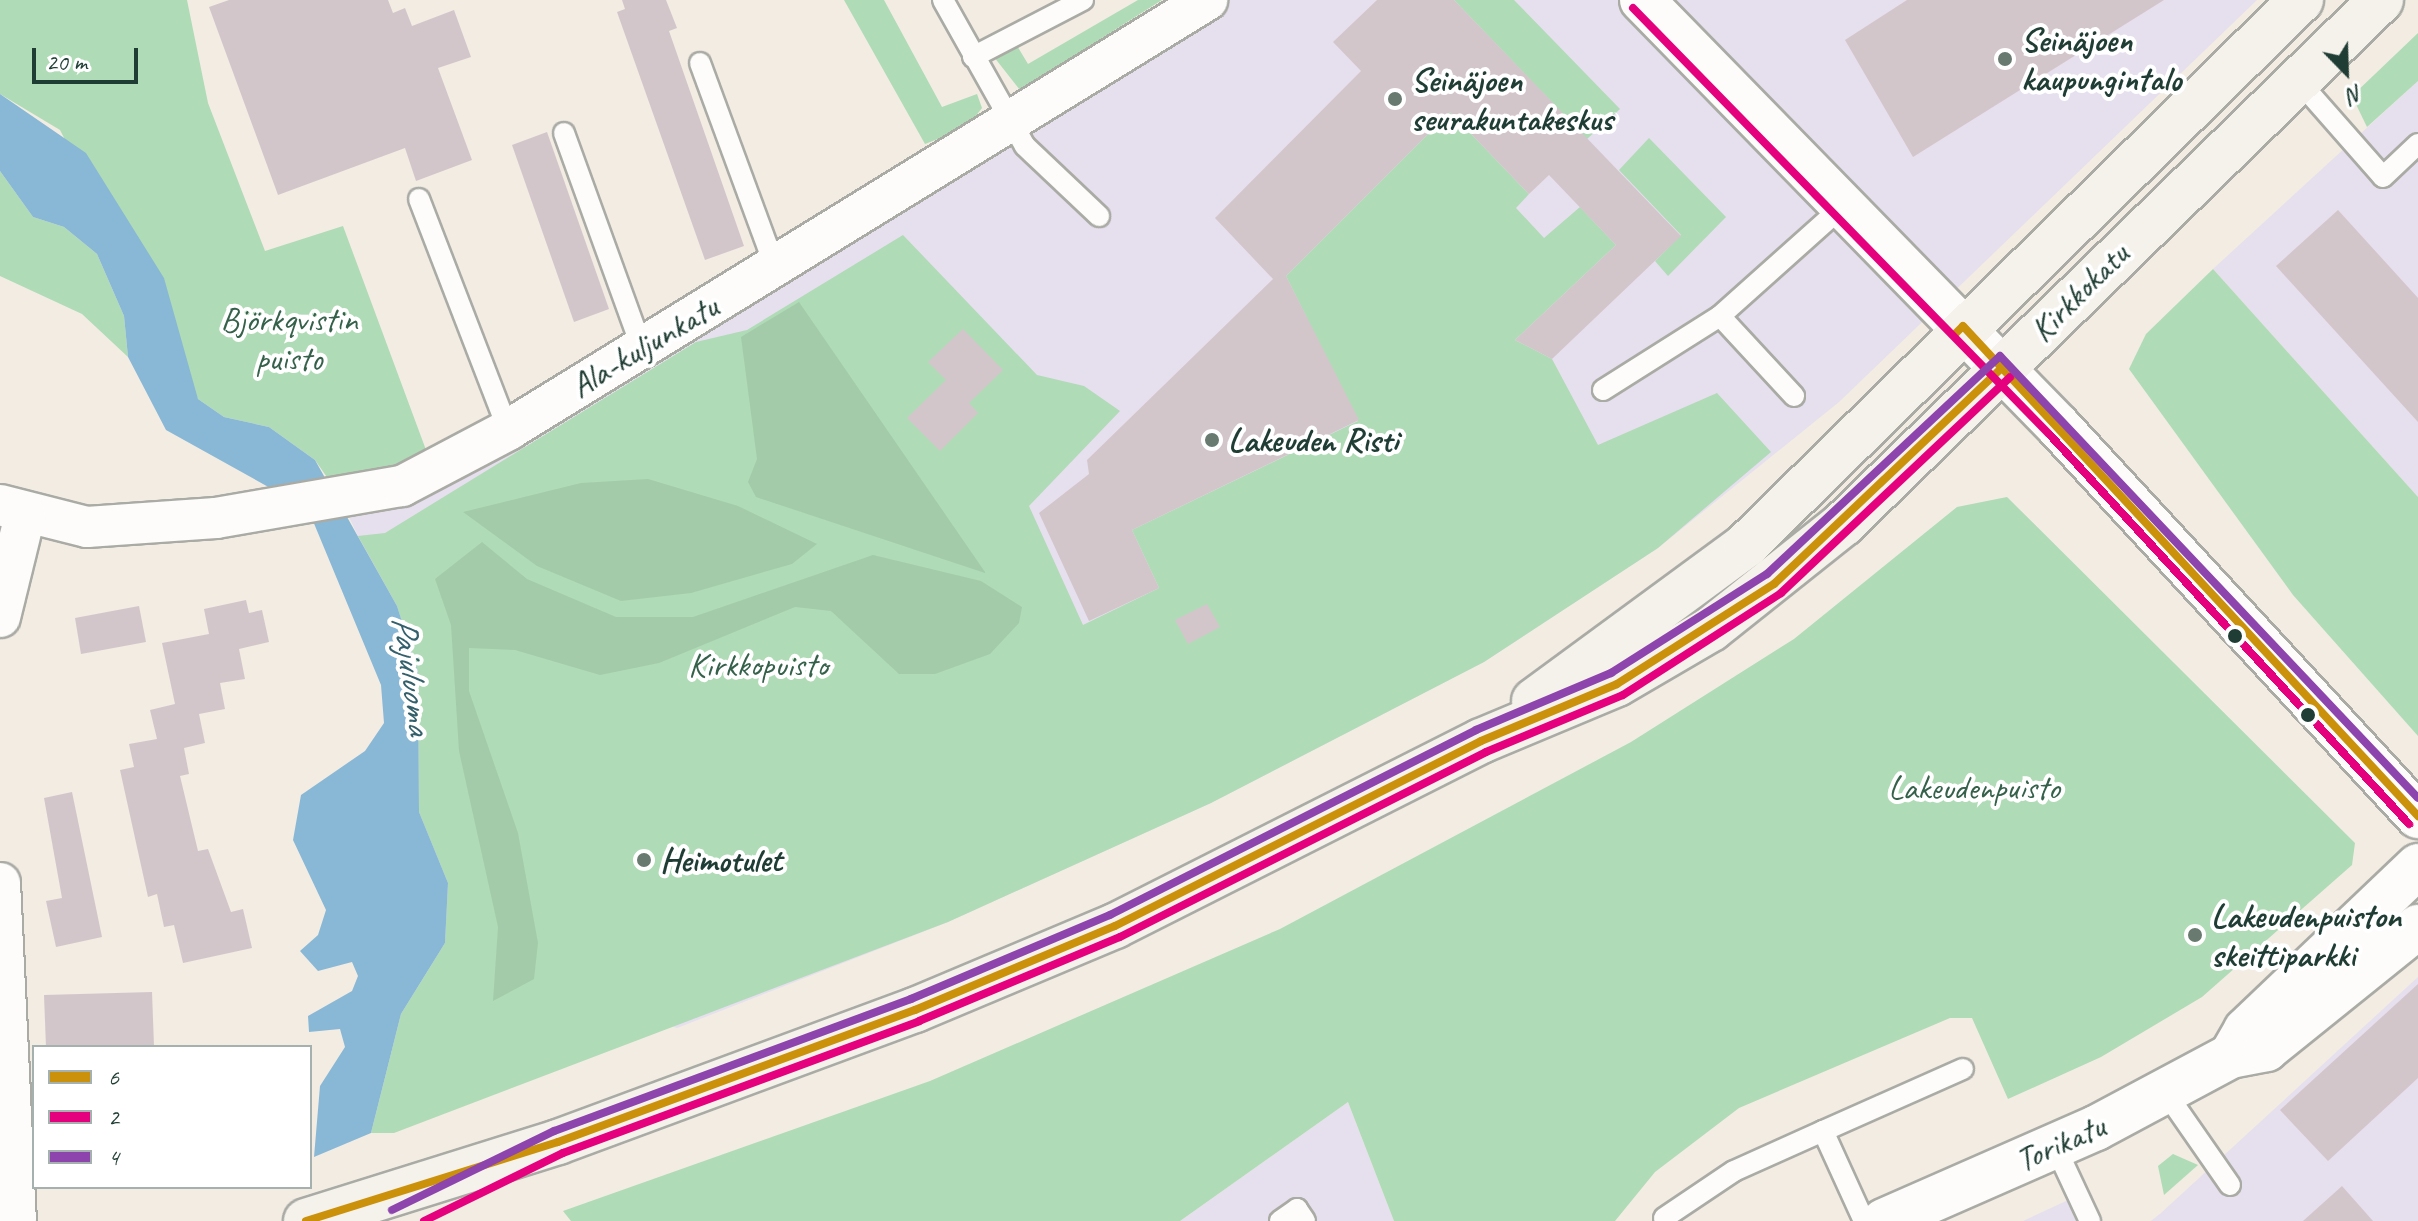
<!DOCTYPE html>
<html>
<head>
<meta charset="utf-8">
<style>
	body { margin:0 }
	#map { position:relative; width:2418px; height:1221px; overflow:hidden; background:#f2ece3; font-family:Caveat,sans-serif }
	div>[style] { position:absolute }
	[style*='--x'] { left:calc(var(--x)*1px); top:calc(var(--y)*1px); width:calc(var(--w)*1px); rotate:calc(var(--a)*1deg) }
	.built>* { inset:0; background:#e6dfed }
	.green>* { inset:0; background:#afdbb6 }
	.forest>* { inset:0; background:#a3cbaa }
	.water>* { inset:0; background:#89b8d6 }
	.building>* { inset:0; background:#d3c6cb }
	.roads { filter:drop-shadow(2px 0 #aaaba5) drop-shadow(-2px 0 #aaaba5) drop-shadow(0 2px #aaaba5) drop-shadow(0 -2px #aaaba5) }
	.service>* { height:20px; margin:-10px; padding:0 10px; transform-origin:10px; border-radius:10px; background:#fdfcfb }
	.minor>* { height:40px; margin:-20px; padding:0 20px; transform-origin:20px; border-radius:20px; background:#fdfcfb }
	.tertiary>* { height:44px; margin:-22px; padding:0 22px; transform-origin:22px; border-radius:22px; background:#fdfcfb }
	.secondary>* { height:44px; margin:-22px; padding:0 22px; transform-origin:22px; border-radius:22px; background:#f5f2ec }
	.bus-1>* { height:8px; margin:-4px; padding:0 4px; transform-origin:4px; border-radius:4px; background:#cc910a }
	.bus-2>* { height:8px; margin:-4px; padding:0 4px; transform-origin:4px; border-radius:4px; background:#e5007d }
	.bus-3>* { height:8px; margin:-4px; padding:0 4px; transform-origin:4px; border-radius:4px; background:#8e44ad }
	.dots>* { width:22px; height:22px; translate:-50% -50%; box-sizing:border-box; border:4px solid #fff; border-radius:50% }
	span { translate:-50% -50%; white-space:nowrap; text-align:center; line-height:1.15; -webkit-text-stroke:8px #fff; paint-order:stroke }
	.poi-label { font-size:34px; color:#1f3d34; font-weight:700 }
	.left { translate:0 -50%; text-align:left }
	.street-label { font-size:34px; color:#1f3d34 }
	.park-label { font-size:34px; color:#35614b }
	.water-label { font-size:36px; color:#34606b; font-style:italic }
	.legend { position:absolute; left:32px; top:1045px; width:280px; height:144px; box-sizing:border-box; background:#fff; border:2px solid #a5b1ae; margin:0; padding:10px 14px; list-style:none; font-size:24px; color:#1f3d34 }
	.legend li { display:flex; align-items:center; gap:16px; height:40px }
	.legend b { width:40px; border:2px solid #a5b1ae }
	.north { position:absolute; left:2306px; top:32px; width:80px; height:80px; -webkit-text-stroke:6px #fff; paint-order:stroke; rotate:157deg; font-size:22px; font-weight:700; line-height:32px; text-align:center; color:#1f3d34 }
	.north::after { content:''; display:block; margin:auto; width:28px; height:36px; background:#1f3d34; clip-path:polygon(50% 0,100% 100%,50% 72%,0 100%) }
	.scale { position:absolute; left:32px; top:48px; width:106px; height:36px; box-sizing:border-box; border:4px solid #1f3d34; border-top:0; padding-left:10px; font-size:24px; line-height:28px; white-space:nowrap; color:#1f3d34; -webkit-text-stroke:6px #fff; paint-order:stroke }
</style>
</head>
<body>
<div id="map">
	<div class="built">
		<i style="clip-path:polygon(1217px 0,2257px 0,1839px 402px,1658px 548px,1484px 662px,1211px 803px,948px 922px,677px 1028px,445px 943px,358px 536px,343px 504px)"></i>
		<i style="clip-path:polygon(2418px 81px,2418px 497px,2213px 269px)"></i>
		<i style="clip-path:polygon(2418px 977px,2418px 1221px,2151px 1221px,2161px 1213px)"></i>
		<i style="clip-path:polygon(1348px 1102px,1394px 1221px,1180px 1221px)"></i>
		<i style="clip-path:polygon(2077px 1196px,2091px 1221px,2023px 1221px)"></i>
	</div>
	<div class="green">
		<i style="clip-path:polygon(0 0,187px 0,208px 103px,265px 251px,343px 226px,429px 458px,336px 490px,315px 460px,269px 427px,224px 417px,198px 399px,60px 130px,0 94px)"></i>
		<i style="clip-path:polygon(844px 0,884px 0,942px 107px,977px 94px,982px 108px,966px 128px,925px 144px)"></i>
		<i style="clip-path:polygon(1138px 0,1162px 0,1020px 90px,994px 57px,1013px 39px,1028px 64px)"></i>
		<i style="clip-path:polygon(1454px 0,1514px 0,1620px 109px,1587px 139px)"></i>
		<i style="clip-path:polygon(2418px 33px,2418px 81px,2367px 127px,2352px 96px)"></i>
		<i style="clip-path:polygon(1450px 112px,1529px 194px,1516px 208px,1544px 238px,1580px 207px,1616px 245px,1515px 340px,1552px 359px,1598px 445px,1717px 393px,1771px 452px,1658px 548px,1484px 662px,1211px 803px,948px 922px,394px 1133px,371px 1133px,401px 1014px,445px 943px,448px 883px,419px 812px,418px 672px,397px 606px,358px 536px,385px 533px,696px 342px,747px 330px,903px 235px,1037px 375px,1084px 386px,1120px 411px,1029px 506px,1083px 625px,1159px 588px,1132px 530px,1358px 421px,1286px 276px)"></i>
		<i style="clip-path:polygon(1649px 138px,1726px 217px,1668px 276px,1655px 261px,1681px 235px,1619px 170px)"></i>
		<i style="clip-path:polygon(0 171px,33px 217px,64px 227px,97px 254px,124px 316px,128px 357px,82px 314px,0 276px)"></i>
		<i style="clip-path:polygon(2213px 269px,2418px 497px,2418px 736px,2293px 595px,2129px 369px,2146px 334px)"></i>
		<i style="clip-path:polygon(2007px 497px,2355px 843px,2352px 865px,2202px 997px,2101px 1057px,2008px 1099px,1972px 1018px,1950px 1018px,1739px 1108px,1655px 1172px,1615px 1221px,1394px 1221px,1348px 1102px,1180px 1221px,571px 1221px,563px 1211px,930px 1081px,1280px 929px,1631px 742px,1794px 639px,1957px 507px)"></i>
		<i style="clip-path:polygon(2173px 1154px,2198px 1165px,2164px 1195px,2158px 1166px)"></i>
	</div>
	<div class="forest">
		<i style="clip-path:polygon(799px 302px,985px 572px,985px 573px,756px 497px,748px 482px,757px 459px,741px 337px)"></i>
		<i style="clip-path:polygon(648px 479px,738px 506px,817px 544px,792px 564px,691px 593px,621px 601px,537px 566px,463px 512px,581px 483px)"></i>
		<i style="clip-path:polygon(482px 542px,527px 579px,616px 617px,693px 617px,873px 555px,981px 581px,1022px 607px,1019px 623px,990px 654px,935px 674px,899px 674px,831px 611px,795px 607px,659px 663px,600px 675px,515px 650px,469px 648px,469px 691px,518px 833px,538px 943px,534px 979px,493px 1001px,498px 927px,459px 751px,451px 625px,435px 579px)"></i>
	</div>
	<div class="water">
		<i style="clip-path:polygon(0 94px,86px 153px,164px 278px,198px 399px,224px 417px,269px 427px,315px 460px,397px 606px,418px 672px,419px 812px,448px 883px,445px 943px,401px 1014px,371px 1133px,314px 1157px,320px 1086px,345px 1047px,340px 1029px,309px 1032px,308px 1016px,352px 991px,358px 976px,352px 962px,318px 971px,300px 951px,318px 935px,326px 910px,293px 840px,301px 795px,365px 751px,384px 723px,381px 685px,308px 509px,166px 430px,128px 357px,124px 316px,97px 254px,64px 227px,33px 217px,0 171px)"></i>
	</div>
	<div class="building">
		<i style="clip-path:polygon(229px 0,388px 0,393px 13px,405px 8px,412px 26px,454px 10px,471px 57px,438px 68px,472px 160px,416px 181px,405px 148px,278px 195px,209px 7px)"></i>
		<i style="clip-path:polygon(622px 0,666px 0,677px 28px,669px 31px,744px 246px,705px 260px,617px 12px,625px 9px)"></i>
		<i style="clip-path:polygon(1377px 0,1454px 0,1681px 236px,1552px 359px,1515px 340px,1616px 245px,1549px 175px,1529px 194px,1450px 112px,1286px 276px,1359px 420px,1132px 530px,1159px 588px,1089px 621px,1039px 513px,1089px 474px,1087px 460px,1273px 279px,1215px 218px,1361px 71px,1333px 42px)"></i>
		<i style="clip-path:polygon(1907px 0,2164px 0,1913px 157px,1845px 40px)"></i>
		<i style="clip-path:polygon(547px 132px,609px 309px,574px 322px,512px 145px)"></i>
		<i style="clip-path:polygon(2338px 210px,2418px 298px,2418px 422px,2276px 266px)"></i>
		<i style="clip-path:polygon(963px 329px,1003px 370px,969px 403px,978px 413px,940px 451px,907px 418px,946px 380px,928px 362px)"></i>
		<i style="clip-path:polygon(246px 600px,249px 613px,262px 610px,269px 642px,239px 649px,245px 679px,220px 683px,225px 709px,199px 714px,205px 743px,184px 748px,189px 774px,180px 776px,198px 851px,208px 849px,231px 912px,243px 909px,252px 948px,183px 963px,174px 925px,164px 927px,157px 894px,148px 897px,120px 770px,134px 767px,129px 744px,157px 739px,150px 710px,175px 704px,162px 643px,209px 634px,204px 609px)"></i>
		<i style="clip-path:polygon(1207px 604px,1220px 627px,1188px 644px,1175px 620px)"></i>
		<i style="clip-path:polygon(139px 606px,146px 642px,81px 654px,75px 618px)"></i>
		<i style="clip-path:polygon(72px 792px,102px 937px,56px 947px,46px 901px,62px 898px,44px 798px)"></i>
		<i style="clip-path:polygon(2418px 984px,2418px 1078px,2328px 1161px,2280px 1110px)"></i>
		<i style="clip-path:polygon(152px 992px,154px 1046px,46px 1047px,44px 995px)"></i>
		<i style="clip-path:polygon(2342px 1186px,2373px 1221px,2303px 1221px)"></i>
	</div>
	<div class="roads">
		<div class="service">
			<i style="--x:943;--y:0;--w:167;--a:60.7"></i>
			<i style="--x:1025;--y:146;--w:102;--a:43.4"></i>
			<i style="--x:973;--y:57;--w:124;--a:-27.4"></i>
			<i style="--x:700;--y:63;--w:217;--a:69.8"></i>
			<i style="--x:2297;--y:79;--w:130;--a:48.7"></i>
			<i style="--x:2383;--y:177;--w:48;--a:-43.3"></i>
			<i style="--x:564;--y:133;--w:229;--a:70.1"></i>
			<i style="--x:419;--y:199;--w:248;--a:68.9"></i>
			<i style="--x:1720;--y:316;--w:109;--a:47.2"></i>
			<i style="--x:1603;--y:390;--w:138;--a:-32.3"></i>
			<i style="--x:1720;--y:316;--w:166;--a:-41.8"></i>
			<i style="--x:2166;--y:1093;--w:112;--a:55.2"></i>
			<i style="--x:1823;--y:1131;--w:153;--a:-23.9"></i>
			<i style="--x:2055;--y:1146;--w:83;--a:65"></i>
			<i style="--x:1664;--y:1218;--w:84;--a:-33.9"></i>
			<i style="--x:1734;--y:1171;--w:98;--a:-24.2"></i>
			<i style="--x:1823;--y:1131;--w:99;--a:65.5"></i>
			<i style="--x:1280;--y:1221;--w:21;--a:-35"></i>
			<i style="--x:1297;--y:1209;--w:14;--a:56"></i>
		</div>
		<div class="minor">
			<i style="--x:0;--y:505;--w:90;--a:14.2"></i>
			<i style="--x:87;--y:527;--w:129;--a:-4"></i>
			<i style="--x:216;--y:518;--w:189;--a:-9.8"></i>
			<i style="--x:402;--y:486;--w:120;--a:-27.8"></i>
			<i style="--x:508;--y:430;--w:821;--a:-31.6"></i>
			<i style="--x:0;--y:617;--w:105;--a:-76.2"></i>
			<i style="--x:0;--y:883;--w:338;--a:87.3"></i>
		</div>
		<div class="tertiary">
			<i style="--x:1642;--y:0;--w:595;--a:45.68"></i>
			<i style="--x:2058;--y:426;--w:531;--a:47.29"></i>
			<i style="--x:2234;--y:1051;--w:24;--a:-60"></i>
			<i style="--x:2246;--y:1030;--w:238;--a:-43.6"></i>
			<i style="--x:1884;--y:1221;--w:232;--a:-23.7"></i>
			<i style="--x:2096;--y:1128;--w:153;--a:-28.1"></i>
			<i style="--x:2231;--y:1056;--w:36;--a:-11"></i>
			<i style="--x:2266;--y:1049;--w:195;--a:-38.8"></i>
		</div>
		<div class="secondary">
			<i style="--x:1534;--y:701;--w:263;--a:-36.3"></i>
			<i style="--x:1746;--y:545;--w:778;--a:-44.48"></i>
			<i style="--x:306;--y:1221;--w:264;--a:-17.4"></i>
			<i style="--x:558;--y:1142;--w:381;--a:-20.3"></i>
			<i style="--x:915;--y:1010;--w:217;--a:-22.8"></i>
			<i style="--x:1115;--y:926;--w:410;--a:-26.8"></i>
			<i style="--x:1481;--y:741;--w:147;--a:-22.7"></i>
			<i style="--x:1617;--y:684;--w:109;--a:-30.3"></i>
			<i style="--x:1711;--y:629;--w:169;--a:-38.5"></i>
			<i style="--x:1843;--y:524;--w:751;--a:-44.24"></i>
		</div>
	</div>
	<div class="bus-1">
		<i style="--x:1955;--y:334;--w:11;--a:-45"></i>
		<i style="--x:1963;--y:326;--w:669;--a:47.12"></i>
		<i style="--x:306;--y:1221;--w:264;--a:-17.4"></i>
		<i style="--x:558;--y:1142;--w:381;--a:-20.3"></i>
		<i style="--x:915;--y:1010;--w:217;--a:-22.8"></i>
		<i style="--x:1115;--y:926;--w:410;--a:-26.8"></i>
		<i style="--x:1481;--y:741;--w:147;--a:-22.7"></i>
		<i style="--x:1617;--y:684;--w:186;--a:-32.5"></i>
		<i style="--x:1774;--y:584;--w:314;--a:-43.5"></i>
	</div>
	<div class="bus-2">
		<i style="--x:1633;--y:8;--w:595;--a:45.68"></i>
		<i style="--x:2049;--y:434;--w:531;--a:47.29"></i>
		<i style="--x:424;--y:1221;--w:155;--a:-26.1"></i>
		<i style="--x:563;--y:1153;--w:380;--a:-20.3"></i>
		<i style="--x:919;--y:1021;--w:218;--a:-22.7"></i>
		<i style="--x:1120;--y:937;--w:410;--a:-26.8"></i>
		<i style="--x:1486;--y:752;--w:148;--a:-22.6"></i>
		<i style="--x:1623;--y:695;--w:188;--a:-32.8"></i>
		<i style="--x:1781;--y:593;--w:315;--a:-43.3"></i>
	</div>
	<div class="bus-3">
		<i style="--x:392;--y:1210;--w:180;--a:-26"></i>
		<i style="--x:554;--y:1131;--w:381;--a:-20.3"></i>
		<i style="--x:911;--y:999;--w:216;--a:-22.9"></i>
		<i style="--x:1110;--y:915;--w:410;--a:-26.8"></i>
		<i style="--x:1476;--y:730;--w:147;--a:-22.9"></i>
		<i style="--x:1611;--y:673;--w:185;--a:-32.4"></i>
		<i style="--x:1767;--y:574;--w:319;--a:-43.1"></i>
		<i style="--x:2000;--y:356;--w:608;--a:46.6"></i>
	</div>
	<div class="dots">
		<i style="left:2005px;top:59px;background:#697a71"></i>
		<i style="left:1395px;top:99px;background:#697a71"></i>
		<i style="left:1212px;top:440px;background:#697a71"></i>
		<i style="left:2235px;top:636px;background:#1f3d34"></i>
		<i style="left:2308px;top:715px;background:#1f3d34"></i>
		<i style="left:644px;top:860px;background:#697a71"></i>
		<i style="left:2195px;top:935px;background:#697a71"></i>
	</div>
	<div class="poi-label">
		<span class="left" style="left:2021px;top:59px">Seinäjoen<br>kaupungintalo</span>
		<span class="left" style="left:1411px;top:99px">Seinäjoen<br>seurakuntakeskus</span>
		<span class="left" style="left:1228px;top:440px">Lakeuden Risti</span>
		<span class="left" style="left:660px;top:860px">Heimotulet</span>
		<span class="left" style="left:2211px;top:935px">Lakeudenpuiston<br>skeittiparkki</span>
	</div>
	<div class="street-label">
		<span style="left:2079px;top:292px;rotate:-45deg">Kirkkokatu</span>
		<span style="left:644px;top:346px;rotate:-31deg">Ala-kuljunkatu</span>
		<span style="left:2060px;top:1143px;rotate:-24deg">Torikatu</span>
	</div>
	<div class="park-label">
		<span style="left:289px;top:339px">Björkqvistin<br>puisto</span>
		<span style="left:758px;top:665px">Kirkkopuisto</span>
		<span style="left:1974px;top:788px">Lakeudenpuisto</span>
	</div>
	<div class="water-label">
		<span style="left:412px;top:675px;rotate:82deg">Pajuluoma</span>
	</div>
	<ul class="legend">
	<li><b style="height:10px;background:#cc910a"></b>6</li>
	<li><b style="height:10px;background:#e5007d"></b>2</li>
	<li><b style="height:10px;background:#8e44ad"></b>4</li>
	</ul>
	<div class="north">N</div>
	<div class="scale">20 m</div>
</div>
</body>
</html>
